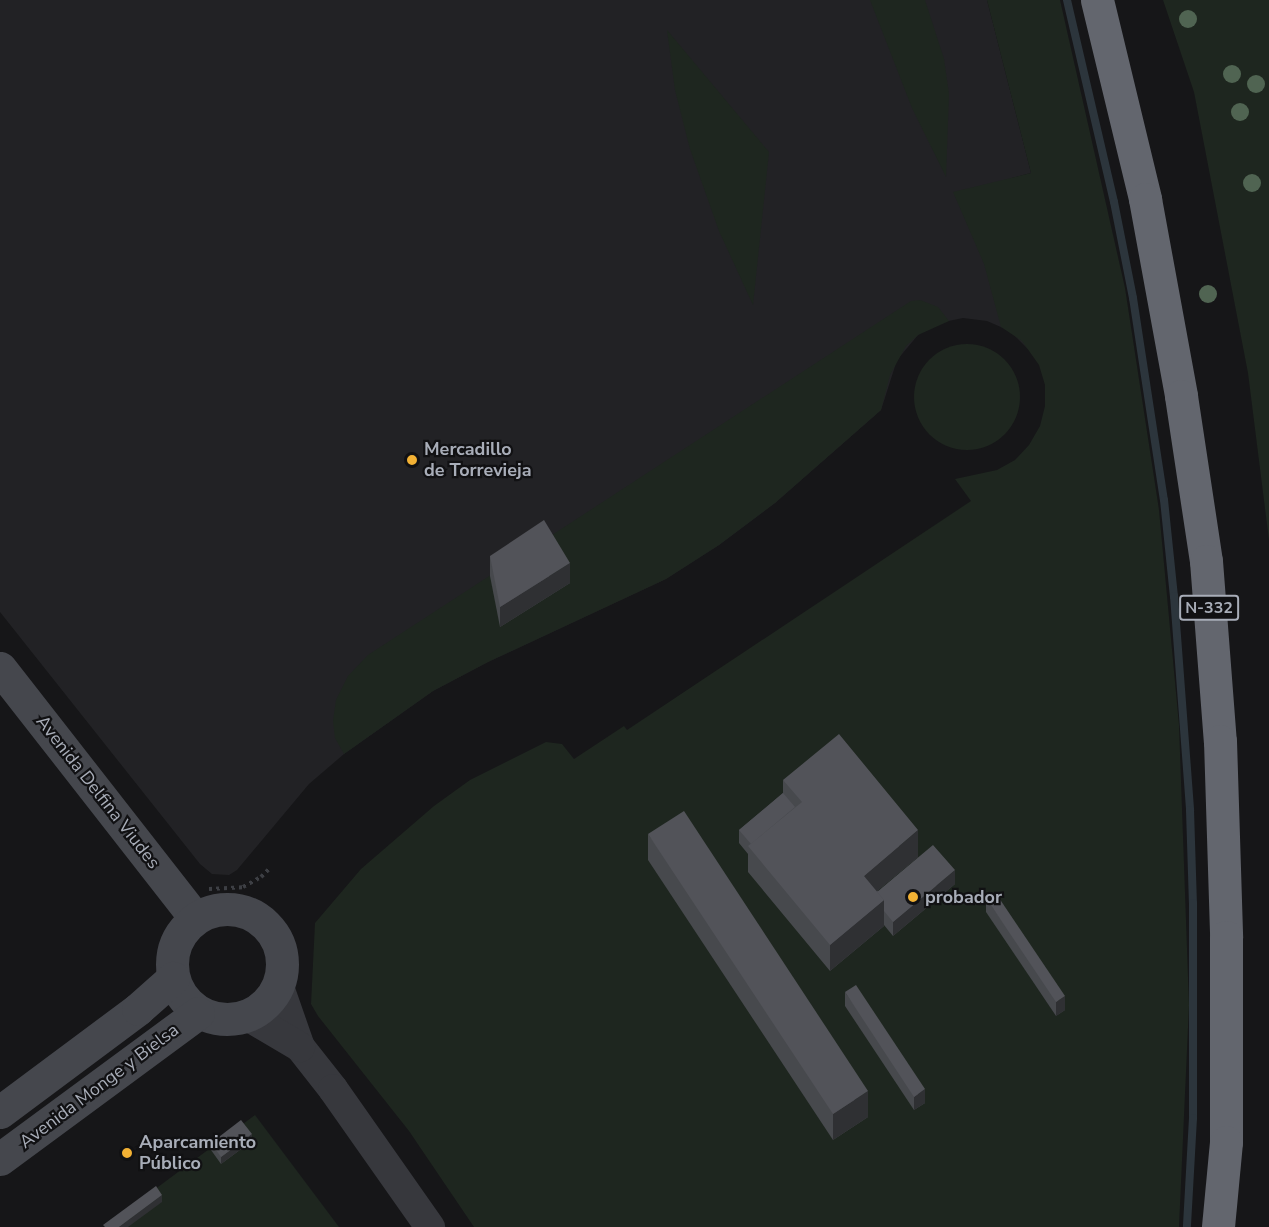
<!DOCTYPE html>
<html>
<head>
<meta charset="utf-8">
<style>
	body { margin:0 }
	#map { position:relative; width:1269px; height:1227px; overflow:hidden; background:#161618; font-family:"Nunito Sans",sans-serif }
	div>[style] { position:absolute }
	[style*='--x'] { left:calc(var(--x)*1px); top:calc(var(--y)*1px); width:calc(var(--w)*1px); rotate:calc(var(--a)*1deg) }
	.built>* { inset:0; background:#222225 }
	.green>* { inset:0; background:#1e261f }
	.round { border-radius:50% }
	.stream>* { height:8px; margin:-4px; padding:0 4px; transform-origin:4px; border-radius:4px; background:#2c353c }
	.path>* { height:4px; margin-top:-2px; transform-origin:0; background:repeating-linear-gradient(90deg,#3d3f44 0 3px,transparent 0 7.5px) }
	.street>* { height:30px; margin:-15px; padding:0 15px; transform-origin:15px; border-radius:15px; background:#37383d }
	.secondary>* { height:33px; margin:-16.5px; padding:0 16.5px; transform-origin:16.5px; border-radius:16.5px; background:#45474d }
	.secondary>.ring { margin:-16.5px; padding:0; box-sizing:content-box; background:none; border:33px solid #45474d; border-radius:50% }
	.highway>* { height:33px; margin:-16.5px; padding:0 16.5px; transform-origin:16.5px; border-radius:16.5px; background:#63666e }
	.trees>* { width:18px; height:18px; margin:-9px; border-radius:50%; background:#506452 }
	.wall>* { inset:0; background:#47494d }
	.shaded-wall>* { inset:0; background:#2f3033 }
	.building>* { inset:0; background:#525359 }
	.dots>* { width:16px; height:16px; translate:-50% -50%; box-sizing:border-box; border:3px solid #111113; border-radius:50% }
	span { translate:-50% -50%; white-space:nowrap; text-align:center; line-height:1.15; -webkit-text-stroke:4.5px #111113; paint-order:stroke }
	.shield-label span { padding:2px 4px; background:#111113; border:2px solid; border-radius:4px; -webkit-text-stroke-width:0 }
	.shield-label { font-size:16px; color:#a8adb8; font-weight:700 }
	.poi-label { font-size:18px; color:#a8adb8; font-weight:700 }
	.left { translate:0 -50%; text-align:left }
	.street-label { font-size:18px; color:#a8adb8 }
</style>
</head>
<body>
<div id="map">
	<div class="built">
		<i style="clip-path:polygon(0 0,987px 0,1031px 173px,1012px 178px,1030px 351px,1010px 331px,987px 321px,963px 318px,939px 323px,918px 335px,897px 360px,881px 410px,775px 503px,719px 545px,666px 579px,488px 662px,433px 691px,344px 754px,309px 784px,237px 870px,229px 875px,212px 874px,200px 864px,0 612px)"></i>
	</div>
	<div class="green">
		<i style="clip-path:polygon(870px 0,925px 0,944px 59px,949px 94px,946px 177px,912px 108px)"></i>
		<i style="clip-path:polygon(evenodd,987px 0,1060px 0,1125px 288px,1159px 510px,1179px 725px,1189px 1005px,1179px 1227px,474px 1227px,409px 1131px,318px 1016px,311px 1004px,315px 923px,361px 869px,434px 806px,470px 780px,546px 742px,562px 744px,574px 759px,624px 726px,627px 730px,971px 501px,955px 479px,997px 470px,1015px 460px,1029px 445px,1040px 426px,1045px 406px,1045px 385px,1039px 365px,1022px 341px,1001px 327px,984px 264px,953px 192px,1031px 173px,987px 0,987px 912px,1065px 1010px,1064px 1010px,1056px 1016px,987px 912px)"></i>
		<i style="clip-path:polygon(1163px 0,1269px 0,1269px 540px,1248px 373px,1194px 92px)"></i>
		<i style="clip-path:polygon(667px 30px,769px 152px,753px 305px,719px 231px,690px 149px,675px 90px)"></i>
		<i style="clip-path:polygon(920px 300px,938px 307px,949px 321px,918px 335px,906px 346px,890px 375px,881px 410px,775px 503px,719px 545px,666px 579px,488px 662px,433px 691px,344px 754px,335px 738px,333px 721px,336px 700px,348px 676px,368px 655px,911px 301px)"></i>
		<i class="round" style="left:914px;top:344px;width:106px;height:106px"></i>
		<i style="clip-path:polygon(255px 1115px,339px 1227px,104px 1227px)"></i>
	</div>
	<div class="stream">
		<i style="--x:1067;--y:0;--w:207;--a:76.9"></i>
		<i style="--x:1114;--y:202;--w:98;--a:78.8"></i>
		<i style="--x:1133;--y:298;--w:204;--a:81.3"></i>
		<i style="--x:1164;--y:500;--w:97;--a:84.1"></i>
		<i style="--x:1174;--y:596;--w:215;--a:85.7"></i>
		<i style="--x:1190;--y:810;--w:93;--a:88.2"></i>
		<i style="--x:1193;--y:903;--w:215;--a:90"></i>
		<i style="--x:1193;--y:1118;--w:109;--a:93.2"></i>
	</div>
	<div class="path">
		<i style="--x:209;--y:889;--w:34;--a:-3"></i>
		<i style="--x:243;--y:887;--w:21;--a:-29"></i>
		<i style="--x:261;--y:877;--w:11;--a:-45"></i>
	</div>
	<div class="street">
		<i style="--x:278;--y:984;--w:67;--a:70.8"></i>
		<i style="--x:300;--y:1047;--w:53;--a:51.8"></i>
		<i style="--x:333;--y:1089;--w:169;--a:54.9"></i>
		<i style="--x:246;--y:1015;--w:63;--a:30.7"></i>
	</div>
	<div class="secondary">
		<i style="--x:0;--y:668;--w:317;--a:52"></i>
		<i class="ring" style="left:172px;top:909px;width:77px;height:77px"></i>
		<i style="--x:0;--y:1112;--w:172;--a:-36.7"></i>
		<i style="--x:138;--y:1009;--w:47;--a:-41.5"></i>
		<i style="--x:0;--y:1159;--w:246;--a:-36.4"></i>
	</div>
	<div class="highway">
		<i style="--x:1097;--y:0;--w:205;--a:76.4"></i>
		<i style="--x:1145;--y:199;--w:200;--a:79.6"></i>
		<i style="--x:1181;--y:396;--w:167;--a:81.4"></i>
		<i style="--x:1206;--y:561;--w:181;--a:85.6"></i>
		<i style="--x:1220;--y:741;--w:196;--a:88.2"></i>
		<i style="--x:1226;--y:937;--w:205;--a:90"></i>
		<i style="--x:1226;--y:1142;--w:85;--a:95.4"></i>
	</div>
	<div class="trees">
		<i style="left:1188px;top:19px"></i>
		<i style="left:1232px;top:74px"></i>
		<i style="left:1256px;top:84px"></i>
		<i style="left:1240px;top:112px"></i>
		<i style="left:1252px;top:183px"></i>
		<i style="left:1208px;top:294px"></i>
	</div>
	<div class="wall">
		<i style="clip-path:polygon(490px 556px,570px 583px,500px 627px,490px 576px)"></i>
		<i style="clip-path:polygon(783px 780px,918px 857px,877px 891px,955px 884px,893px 936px,884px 925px,884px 926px,830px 971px,748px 872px,748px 854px,739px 843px,739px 830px,783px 793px)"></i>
		<i style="clip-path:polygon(648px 834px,868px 1117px,833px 1140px,648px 860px)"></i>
		<i style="clip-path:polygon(986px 898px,1065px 1010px,1056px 1016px,986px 912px)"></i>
		<i style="clip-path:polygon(845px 992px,925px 1103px,914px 1110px,845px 1006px)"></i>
		<i style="clip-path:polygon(252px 1141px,221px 1164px,211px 1150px,211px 1143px)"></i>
	</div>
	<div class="shaded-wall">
		<i style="clip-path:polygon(570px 563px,570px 583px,500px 627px,500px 607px)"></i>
		<i style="clip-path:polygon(918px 830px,918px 857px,864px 902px,864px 876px)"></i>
		<i style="clip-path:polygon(955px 870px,955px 884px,893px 936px,893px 922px)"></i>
		<i style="clip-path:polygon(884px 900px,884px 926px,830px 971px,830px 945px)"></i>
		<i style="clip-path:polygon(1065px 996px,1065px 1010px,1056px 1016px,1056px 1002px)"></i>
		<i style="clip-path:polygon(925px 1089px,925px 1103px,914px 1110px,914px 1097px)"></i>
		<i style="clip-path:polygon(868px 1091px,868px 1117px,833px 1140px,833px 1114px)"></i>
		<i style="clip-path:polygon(252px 1134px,252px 1141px,221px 1164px,221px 1157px)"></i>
		<i style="clip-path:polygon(162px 1195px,162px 1202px,128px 1227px,119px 1227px)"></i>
	</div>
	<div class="building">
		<i style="clip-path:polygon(544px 520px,570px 563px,500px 607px,490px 556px)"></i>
		<i style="clip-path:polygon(839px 734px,918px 830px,864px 876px,884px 900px,830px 945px,748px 846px,802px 802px,783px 780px)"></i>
		<i style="clip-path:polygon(783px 793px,795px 807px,751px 844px,739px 830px)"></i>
		<i style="clip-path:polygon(684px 811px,868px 1091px,833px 1114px,648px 834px)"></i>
		<i style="clip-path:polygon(933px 845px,955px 870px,893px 922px,884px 911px,884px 900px,877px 892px)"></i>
		<i style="clip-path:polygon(995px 892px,1065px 996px,1056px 1002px,986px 898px)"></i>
		<i style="clip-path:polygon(856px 985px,925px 1089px,914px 1097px,845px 992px)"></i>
		<i style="clip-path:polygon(241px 1120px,252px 1134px,221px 1157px,211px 1143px)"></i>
		<i style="clip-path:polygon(156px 1186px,162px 1195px,119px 1227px,105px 1227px,103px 1225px)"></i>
	</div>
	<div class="dots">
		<i style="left:412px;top:460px;background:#f2b134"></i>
		<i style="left:913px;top:897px;background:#f2b134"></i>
		<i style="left:127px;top:1153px;background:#f2b134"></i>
	</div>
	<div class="shield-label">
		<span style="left:1209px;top:608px">N-332</span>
	</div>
	<div class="poi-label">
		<span class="left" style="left:424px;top:460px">Mercadillo<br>de Torrevieja</span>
		<span class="left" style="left:925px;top:897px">probador</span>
		<span class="left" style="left:139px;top:1153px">Aparcamiento<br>Público</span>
	</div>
	<div class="street-label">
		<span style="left:98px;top:792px;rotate:52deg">Avenida Delfina Viudes</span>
		<span style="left:99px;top:1086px;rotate:-37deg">Avenida Monge y Bielsa</span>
	</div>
</div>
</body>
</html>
